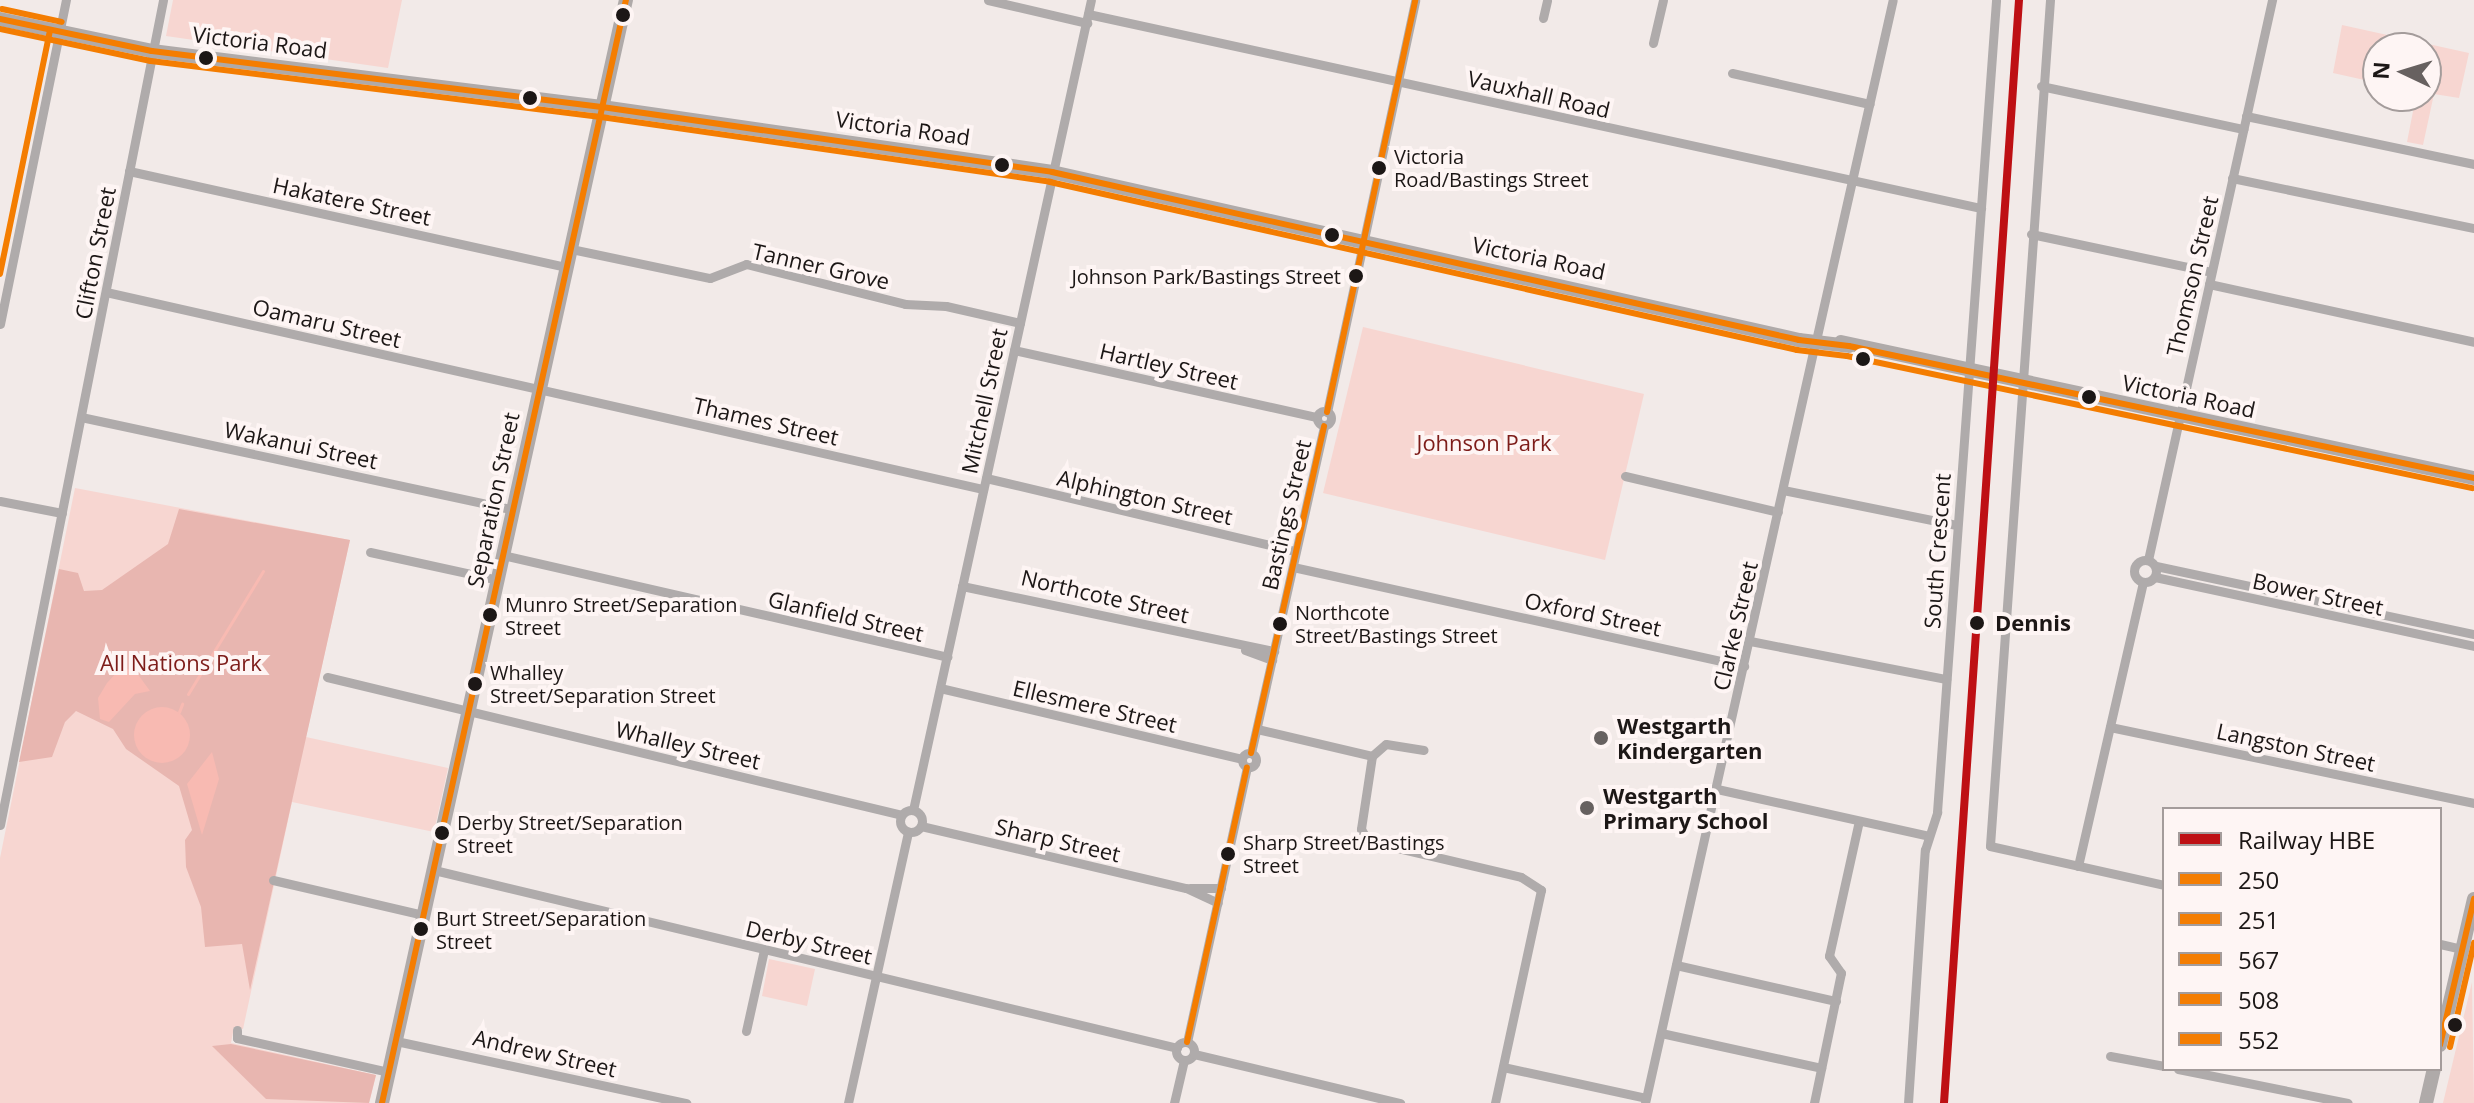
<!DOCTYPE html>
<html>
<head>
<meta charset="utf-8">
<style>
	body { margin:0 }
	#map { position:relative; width:2474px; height:1103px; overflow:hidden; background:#f2eae8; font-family:"Open Sans",sans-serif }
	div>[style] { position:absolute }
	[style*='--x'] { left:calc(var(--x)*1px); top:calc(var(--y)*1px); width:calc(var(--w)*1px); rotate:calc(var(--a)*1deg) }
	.green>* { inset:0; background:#f7d6d1 }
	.forest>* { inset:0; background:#e8b6b0 }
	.water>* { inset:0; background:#f8bab2 }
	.round { border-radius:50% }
	.stream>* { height:3px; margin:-1.5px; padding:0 1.5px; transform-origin:1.5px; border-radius:1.5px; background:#f8bab2 }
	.street>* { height:9px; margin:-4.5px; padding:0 4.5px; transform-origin:4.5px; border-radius:4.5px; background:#afabab }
	.street>.ring { margin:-4.5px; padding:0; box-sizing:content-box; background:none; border:9px solid #afabab; border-radius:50% }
	.secondary>* { height:14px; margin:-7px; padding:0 7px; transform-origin:7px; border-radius:7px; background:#afaaa9 }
	.bus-1>* { height:6px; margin:-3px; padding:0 3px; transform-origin:3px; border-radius:3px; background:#f47d01 }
	.bus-2>* { height:6px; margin:-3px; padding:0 3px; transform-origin:3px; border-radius:3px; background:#f47d01 }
	.bus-3>* { height:6px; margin:-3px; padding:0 3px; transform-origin:3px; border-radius:3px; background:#f47d01 }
	.bus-4>* { height:6px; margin:-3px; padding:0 3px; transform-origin:3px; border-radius:3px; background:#f47d01 }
	.bus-5>* { height:6px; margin:-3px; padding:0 3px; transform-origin:3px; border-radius:3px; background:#f47d01 }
	.rail-1>* { height:8px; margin:-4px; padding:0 4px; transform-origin:4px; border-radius:4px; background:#be1014 }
	.dots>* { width:22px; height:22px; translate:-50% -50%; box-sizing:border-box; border:4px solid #fef5f4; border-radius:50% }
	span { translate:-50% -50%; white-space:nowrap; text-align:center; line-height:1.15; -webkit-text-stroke:8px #fef5f4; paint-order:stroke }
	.bus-label { font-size:20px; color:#1c1716 }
	.left { translate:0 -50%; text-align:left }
	.right { translate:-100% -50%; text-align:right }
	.street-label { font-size:22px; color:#1c1716 }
	.park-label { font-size:22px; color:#7d1c19 }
	.stop-label { font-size:22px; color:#1c1716; font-weight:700 }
	.poi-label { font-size:22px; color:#1c1716; font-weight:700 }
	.legend { position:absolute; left:2162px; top:807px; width:280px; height:264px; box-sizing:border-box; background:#fef5f4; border:2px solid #a49c9b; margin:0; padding:10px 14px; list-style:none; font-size:24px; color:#1c1716 }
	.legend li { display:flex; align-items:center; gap:16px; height:40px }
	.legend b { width:40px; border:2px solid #a49c9b }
	.north { position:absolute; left:2362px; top:32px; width:80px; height:80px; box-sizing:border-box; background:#fef5f4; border:2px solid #a49c9b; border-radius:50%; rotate:274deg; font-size:22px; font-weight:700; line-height:32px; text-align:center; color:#1c1716 }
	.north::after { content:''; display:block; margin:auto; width:28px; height:36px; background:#676160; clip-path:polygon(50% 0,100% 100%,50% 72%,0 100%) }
</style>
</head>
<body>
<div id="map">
	<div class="green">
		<i style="clip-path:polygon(173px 0,402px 0,388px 68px,166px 36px)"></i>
		<i style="clip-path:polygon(2342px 25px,2469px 53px,2459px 98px,2434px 94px,2423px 145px,2407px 142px,2416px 96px,2426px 96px,2426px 48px,2378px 48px,2378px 83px,2333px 73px)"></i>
		<i style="clip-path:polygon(1363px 327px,1644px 394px,1605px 560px,1323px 493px)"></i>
		<i style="clip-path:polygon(75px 488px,350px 540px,306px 737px,448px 768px,434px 832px,292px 802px,243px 1029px,234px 1027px,231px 1043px,376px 1075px,369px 1103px,0 1103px,0 858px)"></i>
		<i style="clip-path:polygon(769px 959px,815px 969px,807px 1006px,762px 996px)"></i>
		<i style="clip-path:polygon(2472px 982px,2474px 1103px,2443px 1103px)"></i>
	</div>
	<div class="forest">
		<i style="clip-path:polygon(179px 509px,350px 540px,250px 990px,242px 944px,205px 947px,201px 907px,186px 867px,185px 840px,192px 830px,179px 786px,126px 749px,113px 729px,76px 711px,65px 722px,52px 757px,19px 762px,59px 569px,78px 573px,84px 591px,102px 590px,168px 544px)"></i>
		<i style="clip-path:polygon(231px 1044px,376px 1075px,369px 1103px,266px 1099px,212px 1046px)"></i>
	</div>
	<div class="water">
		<i style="clip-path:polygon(134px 669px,150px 691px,135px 694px,109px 722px,100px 719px,98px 698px,107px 683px,119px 670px)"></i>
		<i class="round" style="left:134px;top:707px;width:56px;height:56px"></i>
		<i style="clip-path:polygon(212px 752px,219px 779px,202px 835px,187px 784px)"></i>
	</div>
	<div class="stream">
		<i style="--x:188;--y:694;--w:144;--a:-58.6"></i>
		<i style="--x:179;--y:712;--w:9;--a:-69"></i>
	</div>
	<div class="street">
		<i style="--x:988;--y:0;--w:102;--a:13.1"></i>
		<i style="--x:2050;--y:0;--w:848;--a:94.06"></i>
		<i style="--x:1990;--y:846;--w:178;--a:12.6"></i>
		<i style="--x:1088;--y:14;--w:914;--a:12.26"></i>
		<i style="--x:1543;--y:18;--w:18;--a:-77"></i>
		<i style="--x:1653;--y:43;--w:44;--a:-76.9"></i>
		<i style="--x:1732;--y:73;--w:141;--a:12.7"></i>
		<i style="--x:2041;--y:86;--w:207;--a:12"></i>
		<i style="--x:2246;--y:116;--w:233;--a:11.9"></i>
		<i style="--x:129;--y:171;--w:448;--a:12.4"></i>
		<i style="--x:2232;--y:178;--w:247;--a:11.7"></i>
		<i style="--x:2031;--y:234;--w:184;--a:11.9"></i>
		<i style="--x:571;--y:249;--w:142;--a:11.8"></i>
		<i style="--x:710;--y:278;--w:39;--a:-21"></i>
		<i style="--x:746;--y:264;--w:164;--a:14.1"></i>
		<i style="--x:905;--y:304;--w:41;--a:2.8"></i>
		<i style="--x:946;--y:306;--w:76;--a:12.9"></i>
		<i style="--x:2209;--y:284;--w:271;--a:12.3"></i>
		<i style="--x:106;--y:292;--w:899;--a:12.66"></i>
		<i style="--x:0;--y:324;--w:331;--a:-78.5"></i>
		<i style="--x:1817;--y:336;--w:344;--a:-77.3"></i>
		<i style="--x:1014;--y:350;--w:310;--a:12.5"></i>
		<i class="ring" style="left:1317px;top:411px;width:5px;height:5px"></i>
		<i style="--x:1327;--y:412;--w:421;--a:-77.9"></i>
		<i style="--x:81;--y:417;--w:442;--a:12.1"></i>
		<i style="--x:1625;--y:476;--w:157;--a:13.2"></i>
		<i style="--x:986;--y:478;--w:318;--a:13.3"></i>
		<i style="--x:1783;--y:490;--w:177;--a:11.4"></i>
		<i style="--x:0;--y:501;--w:63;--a:11"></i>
		<i style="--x:370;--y:552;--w:131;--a:12.3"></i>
		<i style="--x:503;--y:555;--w:456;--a:12.9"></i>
		<i class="ring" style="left:2134px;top:560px;width:13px;height:13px"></i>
		<i style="--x:2148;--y:560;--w:574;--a:-77.51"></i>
		<i style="--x:2156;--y:566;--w:325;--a:12.1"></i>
		<i style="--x:1293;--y:567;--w:462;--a:12.4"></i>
		<i style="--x:2155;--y:577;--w:326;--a:12.2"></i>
		<i style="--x:962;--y:586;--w:319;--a:11.8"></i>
		<i style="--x:1750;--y:641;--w:200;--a:11"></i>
		<i style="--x:1245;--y:650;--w:29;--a:20"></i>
		<i style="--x:327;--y:677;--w:591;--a:13.5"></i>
		<i style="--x:940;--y:688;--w:310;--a:13.2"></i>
		<i style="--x:2110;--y:727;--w:372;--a:11.8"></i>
		<i style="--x:1257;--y:729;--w:118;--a:13.2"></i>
		<i class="ring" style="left:1242px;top:753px;width:5px;height:5px"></i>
		<i style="--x:1251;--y:753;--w:335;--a:-77.4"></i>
		<i style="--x:1372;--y:756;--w:74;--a:98.6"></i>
		<i style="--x:1361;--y:829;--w:14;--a:60"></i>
		<i style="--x:1368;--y:841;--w:157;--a:13.2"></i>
		<i style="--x:1521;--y:877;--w:24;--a:33"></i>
		<i style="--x:1541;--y:890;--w:218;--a:102.2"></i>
		<i style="--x:1372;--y:756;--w:18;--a:-41"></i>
		<i style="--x:1386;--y:744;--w:38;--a:9"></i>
		<i style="--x:1717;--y:789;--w:217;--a:12.5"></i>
		<i class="ring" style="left:900px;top:810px;width:13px;height:13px"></i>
		<i style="--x:913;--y:810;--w:829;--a:-77.61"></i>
		<i style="--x:0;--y:825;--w:841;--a:-78.82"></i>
		<i style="--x:921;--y:826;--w:272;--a:13.2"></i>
		<i style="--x:1186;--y:888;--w:35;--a:25"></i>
		<i style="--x:2078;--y:866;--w:291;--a:-77.1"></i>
		<i style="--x:434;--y:870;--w:764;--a:13.47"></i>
		<i style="--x:273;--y:880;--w:155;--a:13.1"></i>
		<i style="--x:1190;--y:888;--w:31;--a:0"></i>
		<i style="--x:2440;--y:944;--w:23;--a:13"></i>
		<i style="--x:1676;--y:965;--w:164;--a:12.7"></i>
		<i style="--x:237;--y:1030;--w:8;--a:90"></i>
		<i style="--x:237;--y:1038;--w:156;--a:12.6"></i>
		<i style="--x:746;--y:1031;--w:83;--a:-77.5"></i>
		<i style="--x:1661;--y:1033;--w:164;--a:12.3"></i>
		<i style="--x:396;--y:1041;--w:297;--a:12.1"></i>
		<i style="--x:1187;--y:1042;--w:281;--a:-77.7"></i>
		<i class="ring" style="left:1176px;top:1042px;width:9px;height:9px"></i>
		<i style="--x:1194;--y:1054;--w:212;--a:13.4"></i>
		<i style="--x:2110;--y:1056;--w:55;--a:10.5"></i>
		<i style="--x:1503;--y:1067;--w:146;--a:12.2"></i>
		<i style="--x:2178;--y:1069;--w:173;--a:11.3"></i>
		<i style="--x:848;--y:1103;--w:278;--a:-77.5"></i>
		<i style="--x:1174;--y:1103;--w:44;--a:-76.9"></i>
		<i style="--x:1645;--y:1103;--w:779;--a:-77.39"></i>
		<i style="--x:1814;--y:1103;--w:133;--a:-78.3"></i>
		<i style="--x:1841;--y:973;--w:21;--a:-125"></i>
		<i style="--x:1829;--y:956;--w:138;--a:-77.5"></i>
		<i style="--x:1908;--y:1103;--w:254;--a:-86.2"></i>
		<i style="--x:1925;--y:850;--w:40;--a:-72"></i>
		<i style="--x:1937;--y:812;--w:814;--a:-85.84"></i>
	</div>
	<div class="secondary">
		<i style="--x:0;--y:19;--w:155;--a:11.9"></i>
		<i style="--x:152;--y:51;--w:453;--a:7.1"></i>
		<i style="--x:602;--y:107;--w:455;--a:8.2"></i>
		<i style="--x:1052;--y:172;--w:766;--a:12.67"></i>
		<i style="--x:1799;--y:340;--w:50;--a:6.8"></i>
		<i style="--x:1841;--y:342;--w:647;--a:12.13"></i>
		<i style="--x:2440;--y:1045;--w:150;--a:-76.9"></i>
		<i style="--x:382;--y:1103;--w:1130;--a:-77.53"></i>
		<i style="--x:2426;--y:1103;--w:35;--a:-77"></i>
	</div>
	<div class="bus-1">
		<i style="--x:0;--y:19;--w:155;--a:11.9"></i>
		<i style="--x:152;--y:51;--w:453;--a:7.1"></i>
		<i style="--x:602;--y:107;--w:455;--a:8.2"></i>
		<i style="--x:1052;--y:172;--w:766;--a:12.67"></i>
		<i style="--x:1799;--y:340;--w:50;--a:6.8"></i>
		<i style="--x:1849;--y:346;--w:639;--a:11.93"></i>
		<i style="--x:2440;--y:1045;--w:150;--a:-76.9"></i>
	</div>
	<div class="bus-2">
		<i style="--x:0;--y:29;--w:154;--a:12"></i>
		<i style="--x:151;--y:61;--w:453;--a:7.1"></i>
		<i style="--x:601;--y:117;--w:454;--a:8.2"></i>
		<i style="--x:1050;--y:182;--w:766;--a:12.67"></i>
		<i style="--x:1797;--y:350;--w:50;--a:6.8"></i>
		<i style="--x:1847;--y:356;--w:639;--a:11.93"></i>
		<i style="--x:2450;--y:1047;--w:107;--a:-77"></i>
	</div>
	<div class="bus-3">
		<i style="--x:1327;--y:412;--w:421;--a:-77.9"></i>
		<i style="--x:1251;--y:753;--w:335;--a:-77.4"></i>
		<i style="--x:1187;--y:1042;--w:281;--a:-77.7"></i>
	</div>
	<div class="bus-4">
		<i style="--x:382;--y:1103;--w:1130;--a:-77.53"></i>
	</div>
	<div class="bus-5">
		<i style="--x:2;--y:9;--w:61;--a:12.2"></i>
		<i style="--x:0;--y:274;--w:249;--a:-78.4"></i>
	</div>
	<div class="rail-1">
		<i style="--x:1944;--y:1103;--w:1106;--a:-86.11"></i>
	</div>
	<div class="dots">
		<i style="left:623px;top:15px;background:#1c1716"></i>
		<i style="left:206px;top:58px;background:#1c1716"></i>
		<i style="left:530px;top:98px;background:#1c1716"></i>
		<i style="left:1002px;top:165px;background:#1c1716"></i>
		<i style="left:1379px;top:168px;background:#1c1716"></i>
		<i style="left:1332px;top:235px;background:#1c1716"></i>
		<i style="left:1356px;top:276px;background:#1c1716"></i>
		<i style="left:1863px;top:359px;background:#1c1716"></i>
		<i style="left:2089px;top:397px;background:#1c1716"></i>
		<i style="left:490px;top:615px;background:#1c1716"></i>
		<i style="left:1977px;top:623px;background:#1c1716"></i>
		<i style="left:1280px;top:624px;background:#1c1716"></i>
		<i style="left:475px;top:684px;background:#1c1716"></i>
		<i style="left:1601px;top:738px;background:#676160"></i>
		<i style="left:1587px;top:808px;background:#676160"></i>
		<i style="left:442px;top:833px;background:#1c1716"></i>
		<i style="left:1228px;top:854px;background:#1c1716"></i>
		<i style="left:421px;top:929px;background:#1c1716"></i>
		<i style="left:2455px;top:1025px;background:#1c1716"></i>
	</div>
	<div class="bus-label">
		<span class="left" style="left:1394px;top:168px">Victoria<br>Road/Bastings Street</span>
		<span class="right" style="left:1341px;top:276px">Johnson Park/Bastings Street</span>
		<span class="left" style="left:505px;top:616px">Munro Street/Separation<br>Street</span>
		<span class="left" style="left:1295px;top:624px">Northcote<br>Street/Bastings Street</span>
		<span class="left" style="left:490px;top:684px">Whalley<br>Street/Separation Street</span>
		<span class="left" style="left:457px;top:834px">Derby Street/Separation<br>Street</span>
		<span class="left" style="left:1243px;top:854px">Sharp Street/Bastings<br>Street</span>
		<span class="left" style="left:436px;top:930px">Burt Street/Separation<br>Street</span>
	</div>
	<div class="street-label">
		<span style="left:260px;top:42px;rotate:7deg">Victoria Road</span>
		<span style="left:1539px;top:94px;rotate:13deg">Vauxhall Road</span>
		<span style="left:903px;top:128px;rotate:8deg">Victoria Road</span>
		<span style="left:352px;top:201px;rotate:12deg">Hakatere Street</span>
		<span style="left:95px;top:253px;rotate:-79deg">Clifton Street</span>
		<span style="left:1539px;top:258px;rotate:12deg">Victoria Road</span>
		<span style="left:821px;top:266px;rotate:13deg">Tanner Grove</span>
		<span style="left:2192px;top:276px;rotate:-77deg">Thomson Street</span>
		<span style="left:327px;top:323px;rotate:13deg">Oamaru Street</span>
		<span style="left:1169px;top:366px;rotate:13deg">Hartley Street</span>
		<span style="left:2189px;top:396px;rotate:12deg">Victoria Road</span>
		<span style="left:984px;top:401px;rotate:-78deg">Mitchell Street</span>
		<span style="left:766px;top:421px;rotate:13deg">Thames Street</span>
		<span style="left:301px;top:445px;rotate:12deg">Wakanui Street</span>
		<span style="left:1145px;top:497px;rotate:13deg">Alphington Street</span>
		<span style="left:493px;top:500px;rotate:-78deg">Separation Street</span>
		<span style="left:1286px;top:515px;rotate:-77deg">Bastings Street</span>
		<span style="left:1937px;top:551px;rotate:-86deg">South Crescent</span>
		<span style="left:2318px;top:594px;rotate:12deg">Bower Street</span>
		<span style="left:1105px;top:596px;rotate:13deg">Northcote Street</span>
		<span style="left:1593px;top:614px;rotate:12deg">Oxford Street</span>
		<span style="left:846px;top:616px;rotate:13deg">Glanfield Street</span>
		<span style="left:1735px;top:626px;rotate:-77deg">Clarke Street</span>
		<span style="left:1095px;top:706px;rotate:13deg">Ellesmere Street</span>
		<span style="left:688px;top:745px;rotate:13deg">Whalley Street</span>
		<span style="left:2296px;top:747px;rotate:12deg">Langston Street</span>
		<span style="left:1058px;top:840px;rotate:13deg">Sharp Street</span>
		<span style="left:809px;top:942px;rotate:13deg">Derby Street</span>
		<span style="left:545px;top:1053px;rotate:13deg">Andrew Street</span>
	</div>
	<div class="park-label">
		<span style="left:1484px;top:443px">Johnson Park</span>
		<span style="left:181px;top:663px">All Nations Park</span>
	</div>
	<div class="stop-label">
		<span class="left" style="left:1995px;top:623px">Dennis</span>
	</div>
	<div class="poi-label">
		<span class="left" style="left:1617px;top:738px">Westgarth<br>Kindergarten</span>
		<span class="left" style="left:1603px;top:808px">Westgarth<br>Primary School</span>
	</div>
	<ul class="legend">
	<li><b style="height:10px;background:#be1014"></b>Railway HBE</li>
	<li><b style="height:10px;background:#f47d01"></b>250</li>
	<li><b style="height:10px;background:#f47d01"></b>251</li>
	<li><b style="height:10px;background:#f47d01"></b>567</li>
	<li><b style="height:10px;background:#f47d01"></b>508</li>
	<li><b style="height:10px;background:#f47d01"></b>552</li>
	</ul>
	<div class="north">N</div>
</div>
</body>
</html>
